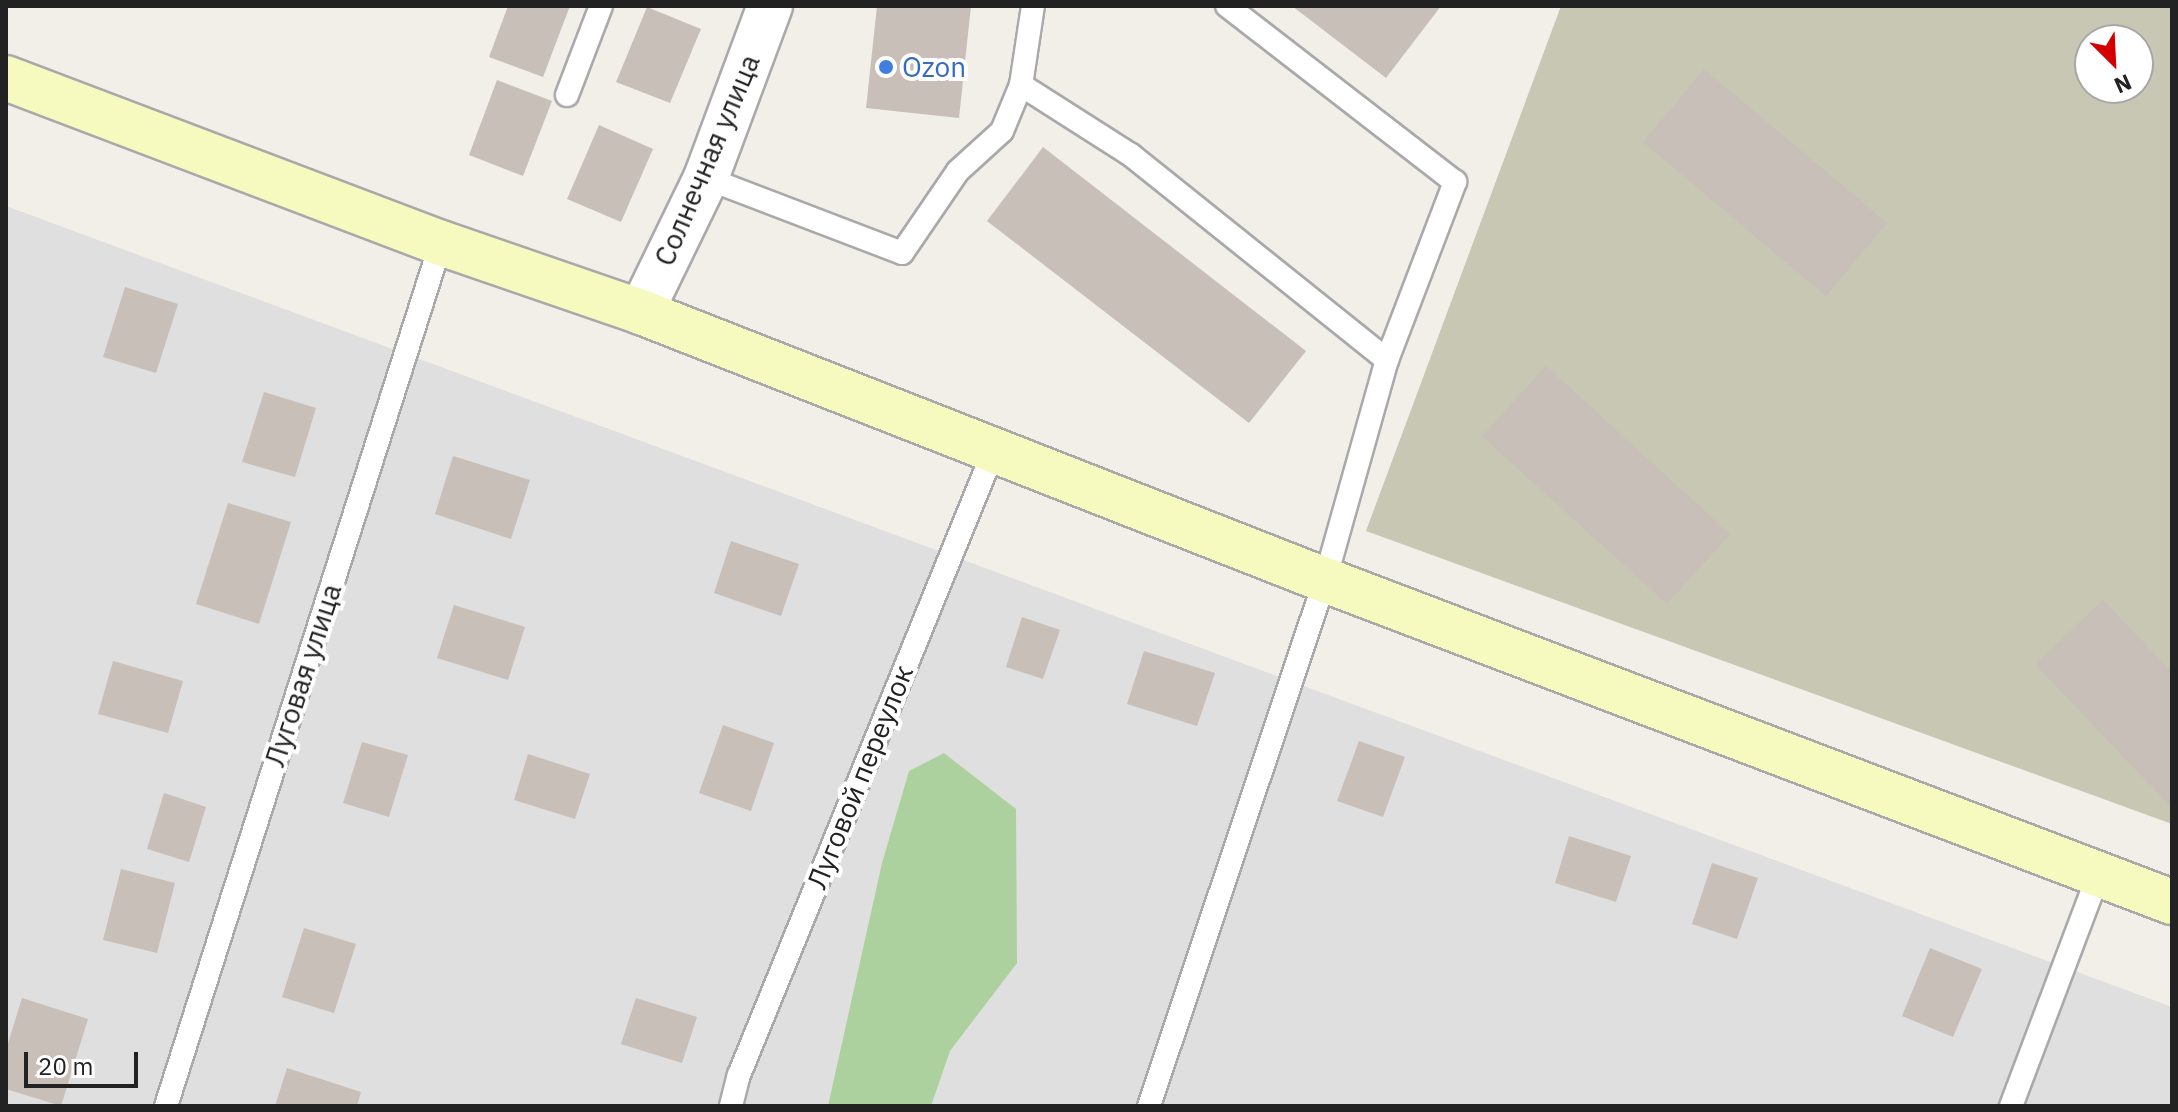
<!DOCTYPE html>
<html>
<head>
<meta charset="utf-8">
<style>
	body { margin:0 }
	#map { position:relative; width:2178px; height:1112px; overflow:hidden; background:#f2efe9; font-family:"IBM Plex Sans",sans-serif }
	div>[style] { position:absolute }
	[style*='--x'] { left:calc(var(--x)*1px); top:calc(var(--y)*1px); width:calc(var(--w)*1px); rotate:calc(var(--a)*1deg) }
	.residential>* { inset:0; background:#e0dfdf }
	.construction>* { inset:0; background:#c7c7b4 }
	.forest>* { inset:0; background:#add19e }
	.building>* { inset:0; background:#c7bfb8 }
	.roads { filter:drop-shadow(2px 0 #a9a9a9) drop-shadow(-2px 0 #a9a9a9) drop-shadow(0 2px #a9a9a9) drop-shadow(0 -2px #a9a9a9) }
	.lane>* { height:22px; margin:-11px; padding:0 11px; transform-origin:11px; border-radius:11px; background:#fff }
	.street>* { height:44px; margin:-22px; padding:0 22px; transform-origin:22px; border-radius:22px; background:#fff }
	.secondary>* { height:44px; margin:-22px; padding:0 22px; transform-origin:22px; border-radius:22px; background:#f7fabf }
	.dots>* { width:22px; height:22px; translate:-50% -50%; box-sizing:border-box; border:4px solid #fff; border-radius:50% }
	span { translate:-50% -50%; white-space:nowrap; text-align:center; line-height:1.15; -webkit-text-stroke:8px #fff; paint-order:stroke }
	.shop-label { font-size:28px; color:#366cbe }
	.left { translate:0 -50%; text-align:left }
	.street-label { font-size:28px; color:#222 }
	.frame { position:absolute; inset:0; border:8px solid #222; pointer-events:none }
	.north { position:absolute; left:2074px; top:24px; width:80px; height:80px; box-sizing:border-box; background:#fff; border:2px solid #a7a7a7; border-radius:50%; rotate:156deg; font-size:22px; font-weight:700; line-height:32px; text-align:center; color:#222 }
	.north::after { content:''; display:block; margin:auto; width:28px; height:36px; background:#d40000; clip-path:polygon(50% 0,100% 100%,50% 72%,0 100%) }
	.scale { position:absolute; left:24px; top:1052px; width:114px; height:36px; box-sizing:border-box; border:4px solid #222; border-top:0; padding-left:10px; font-size:24px; line-height:28px; white-space:nowrap; color:#222; -webkit-text-stroke:6px #fff; paint-order:stroke }
</style>
</head>
<body>
<div id="map">
	<div class="residential">
		<i style="clip-path:polygon(6px 206px,2172px 1007px,2172px 1106px,6px 1106px)"></i>
	</div>
	<div class="construction">
		<i style="clip-path:polygon(evenodd,1561px 6px,2172px 6px,2172px 824px,1366px 531px,1561px 6px,2090px 40px,2138px 40px,2138px 88px,2090px 88px,2090px 40px)"></i>
	</div>
	<div class="forest">
		<i style="clip-path:polygon(944px 753px,1016px 809px,1017px 963px,950px 1051px,931px 1106px,828px 1106px,882px 863px,909px 771px)"></i>
	</div>
	<div class="building">
		<i style="clip-path:polygon(508px 6px,570px 6px,543px 77px,489px 57px)"></i>
		<i style="clip-path:polygon(877px 6px,971px 6px,959px 118px,866px 108px)"></i>
		<i style="clip-path:polygon(1292px 6px,1441px 6px,1386px 78px)"></i>
		<i style="clip-path:polygon(647px 7px,701px 29px,670px 103px,616px 82px)"></i>
		<i style="clip-path:polygon(1704px 69px,1887px 223px,1826px 296px,1643px 142px)"></i>
		<i style="clip-path:polygon(497px 80px,552px 101px,523px 176px,469px 155px)"></i>
		<i style="clip-path:polygon(599px 125px,653px 149px,621px 222px,567px 199px)"></i>
		<i style="clip-path:polygon(1043px 147px,1306px 351px,1249px 423px,987px 221px)"></i>
		<i style="clip-path:polygon(125px 287px,178px 304px,156px 373px,103px 357px)"></i>
		<i style="clip-path:polygon(1546px 366px,1730px 534px,1667px 604px,1482px 436px)"></i>
		<i style="clip-path:polygon(264px 392px,316px 408px,295px 477px,242px 462px)"></i>
		<i style="clip-path:polygon(453px 456px,530px 480px,511px 539px,435px 514px)"></i>
		<i style="clip-path:polygon(228px 503px,291px 522px,259px 624px,196px 604px)"></i>
		<i style="clip-path:polygon(731px 541px,799px 564px,781px 616px,714px 593px)"></i>
		<i style="clip-path:polygon(2103px 600px,2172px 672px,2172px 808px,2035px 664px)"></i>
		<i style="clip-path:polygon(454px 605px,525px 627px,508px 680px,437px 658px)"></i>
		<i style="clip-path:polygon(1022px 617px,1060px 630px,1043px 679px,1006px 667px)"></i>
		<i style="clip-path:polygon(1144px 651px,1215px 673px,1197px 726px,1127px 704px)"></i>
		<i style="clip-path:polygon(113px 661px,183px 681px,168px 733px,98px 714px)"></i>
		<i style="clip-path:polygon(723px 725px,774px 743px,751px 811px,699px 793px)"></i>
		<i style="clip-path:polygon(1359px 741px,1405px 757px,1383px 817px,1337px 801px)"></i>
		<i style="clip-path:polygon(362px 742px,408px 755px,389px 817px,343px 803px)"></i>
		<i style="clip-path:polygon(528px 754px,590px 774px,575px 819px,514px 800px)"></i>
		<i style="clip-path:polygon(164px 793px,206px 807px,189px 862px,147px 849px)"></i>
		<i style="clip-path:polygon(1569px 836px,1631px 856px,1616px 902px,1555px 883px)"></i>
		<i style="clip-path:polygon(1712px 863px,1758px 878px,1737px 939px,1692px 924px)"></i>
		<i style="clip-path:polygon(121px 869px,175px 883px,157px 953px,103px 940px)"></i>
		<i style="clip-path:polygon(304px 928px,356px 944px,334px 1013px,282px 997px)"></i>
		<i style="clip-path:polygon(1930px 948px,1982px 969px,1953px 1037px,1902px 1016px)"></i>
		<i style="clip-path:polygon(22px 998px,88px 1019px,61px 1106px,6px 1089px,6px 1050px)"></i>
		<i style="clip-path:polygon(636px 998px,697px 1017px,682px 1063px,621px 1044px)"></i>
		<i style="clip-path:polygon(287px 1068px,361px 1092px,357px 1106px,275px 1106px)"></i>
	</div>
	<div class="roads">
		<div class="lane">
			<i style="--x:1021;--y:85;--w:130;--a:32.5"></i>
			<i style="--x:1131;--y:155;--w:328;--a:38.7"></i>
			<i style="--x:567;--y:95;--w:95;--a:-69.1"></i>
			<i style="--x:706;--y:178;--w:210;--a:20.9"></i>
			<i style="--x:902;--y:253;--w:99;--a:-55.7"></i>
			<i style="--x:958;--y:171;--w:59;--a:-42.3"></i>
			<i style="--x:1002;--y:131;--w:50;--a:-67.6"></i>
			<i style="--x:1021;--y:85;--w:80;--a:-81.4"></i>
			<i style="--x:166;--y:1106;--w:906;--a:-72.33"></i>
			<i style="--x:731;--y:1106;--w:32;--a:-76"></i>
			<i style="--x:739;--y:1075;--w:675;--a:-67.8"></i>
			<i style="--x:1149;--y:1106;--w:555;--a:-71.5"></i>
			<i style="--x:1325;--y:580;--w:229;--a:-74.3"></i>
			<i style="--x:1387;--y:360;--w:191;--a:-69.1"></i>
			<i style="--x:1455;--y:182;--w:288;--a:-142.3"></i>
			<i style="--x:2011;--y:1106;--w:249;--a:-69.3"></i>
		</div>
		<div class="street">
			<i style="--x:641;--y:312;--w:149;--a:-64.1"></i>
			<i style="--x:706;--y:178;--w:184;--a:-69.6"></i>
		</div>
		<div class="secondary">
			<i style="--x:6;--y:78;--w:465;--a:20.8"></i>
			<i style="--x:441;--y:243;--w:212;--a:19"></i>
			<i style="--x:641;--y:312;--w:735;--a:21.4"></i>
			<i style="--x:1325;--y:580;--w:906;--a:20.82"></i>
		</div>
	</div>
	<div class="dots">
		<i style="left:886px;top:67px;background:#3f7fe0"></i>
	</div>
	<div class="shop-label">
		<span class="left" style="left:902px;top:67px">Ozon</span>
	</div>
	<div class="street-label">
		<span style="left:707px;top:160px;rotate:-67deg">Солнечная улица</span>
		<span style="left:303px;top:675px;rotate:-72deg">Луговая улица</span>
		<span style="left:860px;top:777px;rotate:-68deg">Луговой переулок</span>
	</div>
	<div class="frame"></div>
	<div class="north">N</div>
	<div class="scale">20 m</div>
</div>
</body>
</html>
